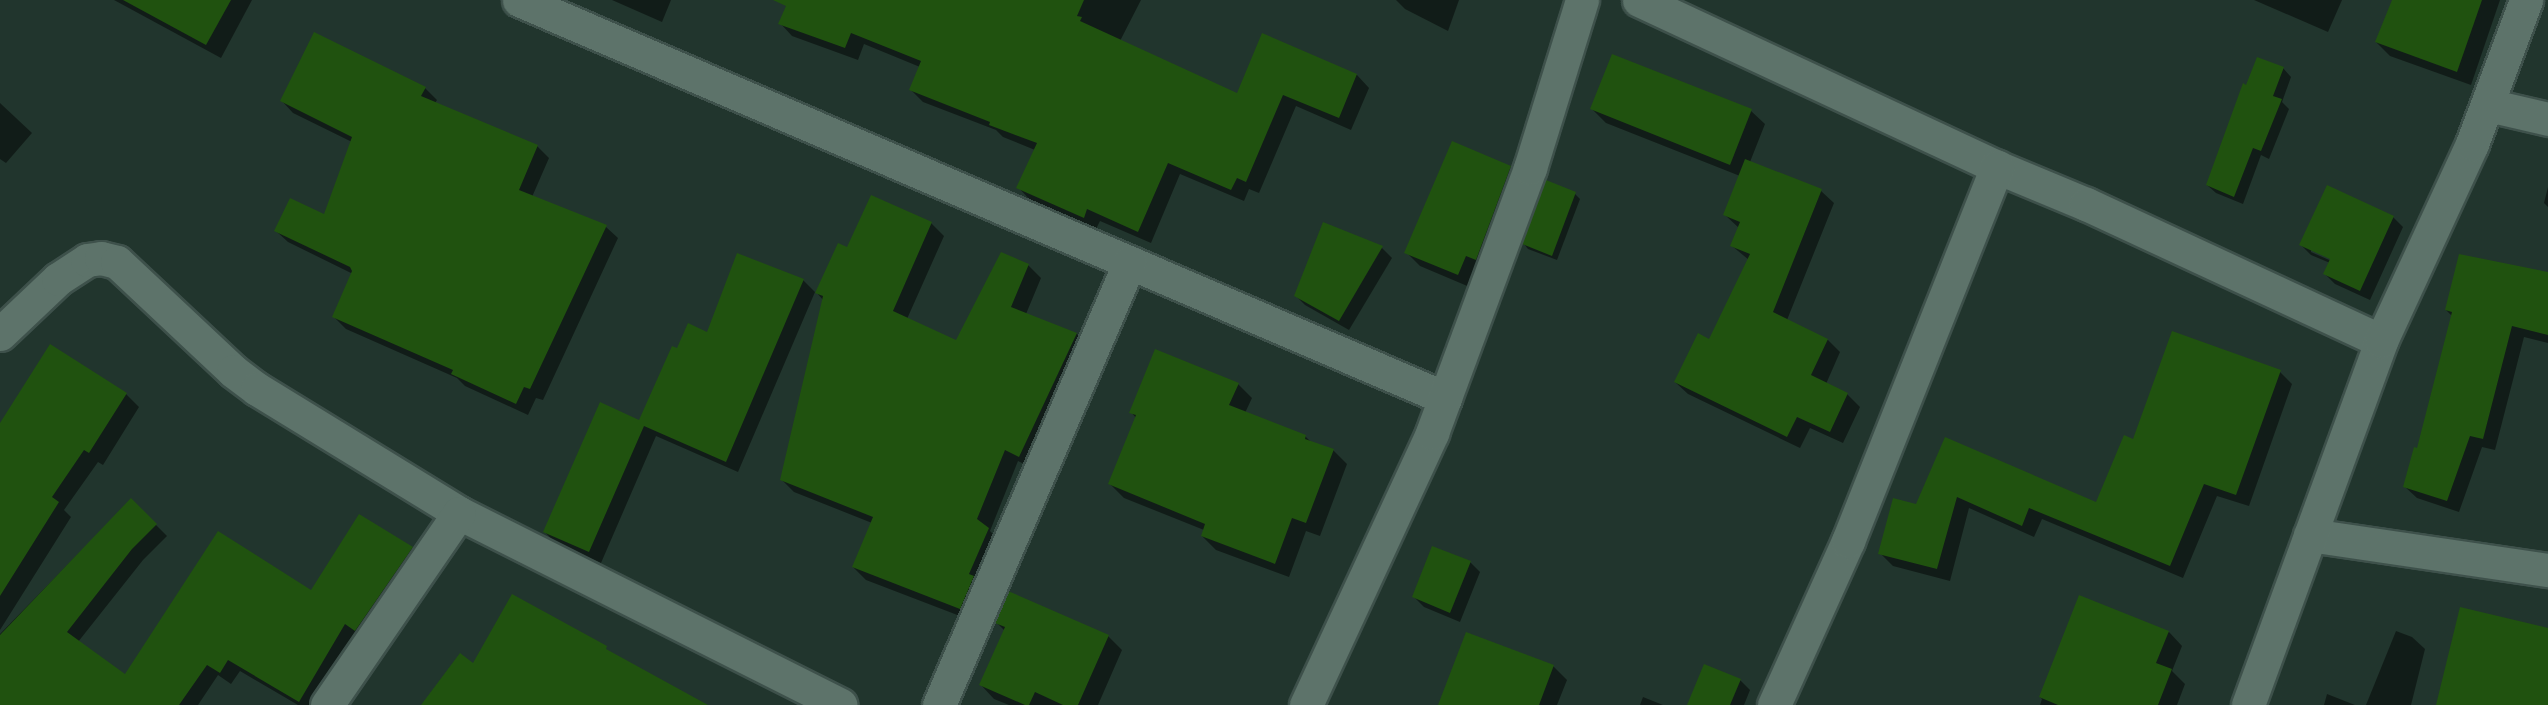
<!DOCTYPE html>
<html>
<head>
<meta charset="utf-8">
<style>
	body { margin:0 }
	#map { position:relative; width:2548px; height:705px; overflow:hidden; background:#21352d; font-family:Barlow,sans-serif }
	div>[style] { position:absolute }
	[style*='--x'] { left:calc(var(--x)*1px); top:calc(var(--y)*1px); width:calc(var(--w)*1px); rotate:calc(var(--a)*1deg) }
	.shadow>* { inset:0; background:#0007 }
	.building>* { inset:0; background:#20520f }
	.roads { filter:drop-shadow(2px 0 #3e514b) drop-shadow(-2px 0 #3e514b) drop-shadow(0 2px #3e514b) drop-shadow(0 -2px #3e514b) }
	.minor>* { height:33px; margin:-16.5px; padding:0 16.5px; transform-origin:16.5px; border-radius:16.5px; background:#5d736a }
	span { translate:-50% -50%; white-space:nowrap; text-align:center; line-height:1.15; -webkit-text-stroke:5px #111b17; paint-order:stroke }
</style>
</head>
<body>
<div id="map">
	<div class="shadow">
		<i style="clip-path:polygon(114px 0,252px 0,221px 58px)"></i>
		<i style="clip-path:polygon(612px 0,671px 0,662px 22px)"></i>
		<i style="clip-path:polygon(790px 0,1141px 0,1120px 41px,1238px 95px,1263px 35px,1357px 75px,1369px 88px,1351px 130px,1296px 106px,1259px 193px,1249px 189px,1244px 201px,1180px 174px,1151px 243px,1100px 221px,1096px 229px,1030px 200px,1018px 187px,1035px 150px,1003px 137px,996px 130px,923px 102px,911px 90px,920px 67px,864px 44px,858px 60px,792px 36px,780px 23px)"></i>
		<i style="clip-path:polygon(1396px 0,1459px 0,1448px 31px,1405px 9px)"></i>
		<i style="clip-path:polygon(2254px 0,2342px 0,2328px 32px)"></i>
		<i style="clip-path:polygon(2393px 0,2500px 0,2471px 85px,2390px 56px,2376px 42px)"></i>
		<i style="clip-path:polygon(2283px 68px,2291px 77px,2282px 102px,2289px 109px,2269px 159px,2261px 155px,2243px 204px,2216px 193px,2207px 185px,2247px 87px)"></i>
		<i style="clip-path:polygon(425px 88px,437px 100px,435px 103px,537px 146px,549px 158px,532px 197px,606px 227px,618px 238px,543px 400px,536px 398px,528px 415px,465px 386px,457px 378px,346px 329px,334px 317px,353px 274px,288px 242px,276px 231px,324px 216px,352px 142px,293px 113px,282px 101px)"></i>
		<i style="clip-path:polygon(0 103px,32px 133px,6px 163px,0 159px)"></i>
		<i style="clip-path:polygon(1592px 109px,1751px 111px,1765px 124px,1750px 162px,1821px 191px,1834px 203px,1787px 320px,1828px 340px,1840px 352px,1826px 384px,1847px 394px,1860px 407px,1843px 443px,1810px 428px,1800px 448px,1688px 394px,1675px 382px,1710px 341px,1749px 260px,1732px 246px,1739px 228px,1725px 215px,1740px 176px,1606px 123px)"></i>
		<i style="clip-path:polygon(1510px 167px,1524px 181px,1472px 288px,1420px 266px,1406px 252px)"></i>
		<i style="clip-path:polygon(1546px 182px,1575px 194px,1580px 199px,1557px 260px,1528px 249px,1524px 244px)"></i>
		<i style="clip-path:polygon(2548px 187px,2548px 207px,2544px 203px)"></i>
		<i style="clip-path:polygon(evenodd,2393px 217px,2403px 227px,2370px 300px,2335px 284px,2325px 274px,2330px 263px,2311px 255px,2301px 245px,2393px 217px,2311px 249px,2338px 261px,2336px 263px,2311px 252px,2311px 249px)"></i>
		<i style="clip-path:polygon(931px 223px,944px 236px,907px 319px,957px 342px,1028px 265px,1041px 278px,1026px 314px,1077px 334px,1089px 347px,1032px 468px,1018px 461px,990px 531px,1001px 542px,973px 621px,866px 580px,853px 567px,872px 523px,794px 492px,781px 479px,823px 300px,817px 293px,848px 249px)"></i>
		<i style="clip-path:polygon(1382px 248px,1392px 258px,1349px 330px,1305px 305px,1295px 295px)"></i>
		<i style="clip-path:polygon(2548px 274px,2548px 343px,2524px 337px,2495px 450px,2482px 447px,2459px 512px,2417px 498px,2404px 486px,2418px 450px,2452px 316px,2446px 310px)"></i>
		<i style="clip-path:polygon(803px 280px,815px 292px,738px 472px,656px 436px,601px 563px,556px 544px,545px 532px,640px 422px,677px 350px)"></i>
		<i style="clip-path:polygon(2280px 372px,2292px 384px,2249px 506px,2217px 496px,2183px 578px,2042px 519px,2034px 537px,1969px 508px,1950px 581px,1893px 566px,1880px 553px,1916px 506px,1946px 439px,2097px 504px,2134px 441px)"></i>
		<i style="clip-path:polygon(1238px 384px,1252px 398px,1245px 413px,1305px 436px,1312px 443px,1333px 450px,1347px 464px,1320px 536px,1306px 531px,1289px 577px,1216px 550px,1202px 536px,1204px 530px,1124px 498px,1110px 484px,1136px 418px,1131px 412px)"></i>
		<i style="clip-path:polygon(126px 394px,139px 407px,103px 465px,98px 462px,64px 510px,71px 517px,0 630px,0 426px)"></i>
		<i style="clip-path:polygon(131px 500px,167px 536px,143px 560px,78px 642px,125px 676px,412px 548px,423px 560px,315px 705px,298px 705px,240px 671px,231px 684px,218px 675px,198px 705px,0 705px,0 634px)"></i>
		<i style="clip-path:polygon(1470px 562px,1480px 572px,1460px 622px,1424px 607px,1414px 597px)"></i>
		<i style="clip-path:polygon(997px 623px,1108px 636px,1122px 650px,1098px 705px,1009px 705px,994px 699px,981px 685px,1005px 631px)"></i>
		<i style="clip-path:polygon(2396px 631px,2412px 637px,2425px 649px,2411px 705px,2366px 705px)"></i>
		<i style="clip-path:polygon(2169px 632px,2182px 646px,2172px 671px,2185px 684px,2177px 705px,2040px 705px,2042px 699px,2040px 697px)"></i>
		<i style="clip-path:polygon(1553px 666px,1567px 680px,1557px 705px,1445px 705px)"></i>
		<i style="clip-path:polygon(1740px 680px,1750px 690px,1744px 705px,1689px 705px)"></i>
		<i style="clip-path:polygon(2327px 694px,2355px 705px,2324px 705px)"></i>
		<i style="clip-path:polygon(1643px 697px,1663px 705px,1640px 705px)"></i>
	</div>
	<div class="building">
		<i style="clip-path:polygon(123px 0,231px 0,206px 45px)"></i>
		<i style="clip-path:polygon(773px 0,1084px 0,1077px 16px,1082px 17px,1080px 21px,1237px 93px,1262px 33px,1357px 74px,1339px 118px,1283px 95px,1246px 182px,1237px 178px,1231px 190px,1168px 163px,1138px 232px,1087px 209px,1084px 218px,1016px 188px,1037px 143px,989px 125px,990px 122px,909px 90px,921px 61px,851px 33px,845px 48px,778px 24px,786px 6px)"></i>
		<i style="clip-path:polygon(2392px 0,2482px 0,2457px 72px,2375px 42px)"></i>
		<i style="clip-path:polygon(314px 32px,426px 87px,421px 96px,538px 145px,519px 190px,607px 225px,530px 389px,524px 387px,516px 404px,451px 374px,453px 370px,332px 317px,352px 271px,350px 267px,274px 231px,290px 198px,324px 214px,352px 137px,280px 101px)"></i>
		<i style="clip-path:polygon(1612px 54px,1752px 109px,1730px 165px,1590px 109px)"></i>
		<i style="clip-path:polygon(2257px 57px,2284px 67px,2273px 96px,2282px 99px,2261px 151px,2253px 148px,2234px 197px,2206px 185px,2243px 83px,2246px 85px)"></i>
		<i style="clip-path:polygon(1452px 141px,1511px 166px,1476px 260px,1466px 256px,1458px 275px,1404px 253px)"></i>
		<i style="clip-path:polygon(1745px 159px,1822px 189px,1773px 312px,1828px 339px,1811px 375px,1848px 393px,1830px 432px,1797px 417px,1787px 437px,1674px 382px,1698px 333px,1709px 339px,1750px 254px,1730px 246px,1740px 222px,1723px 215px)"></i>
		<i style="clip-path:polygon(1546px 180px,1576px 192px,1552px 256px,1522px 244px)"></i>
		<i style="clip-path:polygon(2327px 185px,2394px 216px,2360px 291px,2323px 274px,2330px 259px,2299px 245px)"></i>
		<i style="clip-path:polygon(871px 195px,932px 222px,893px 311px,956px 340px,1001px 252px,1029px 264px,1011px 307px,1077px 333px,1019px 457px,1005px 450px,977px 519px,989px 528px,969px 574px,974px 576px,960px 609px,852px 567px,873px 517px,780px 480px,823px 296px,815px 293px,838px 243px,847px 247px)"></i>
		<i style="clip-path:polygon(1323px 222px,1383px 246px,1339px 321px,1294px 296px)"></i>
		<i style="clip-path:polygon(737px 253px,804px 279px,726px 462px,644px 426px,589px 552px,543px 532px,600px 402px,639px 420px,672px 346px,677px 348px,688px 323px,707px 332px)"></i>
		<i style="clip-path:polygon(2459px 254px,2548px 272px,2548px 335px,2512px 326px,2483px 439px,2470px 436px,2447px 501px,2403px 487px,2414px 447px,2417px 448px,2452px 312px,2445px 310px)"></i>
		<i style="clip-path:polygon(2172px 331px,2281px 370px,2236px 495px,2204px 484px,2170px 566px,2029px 508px,2022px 526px,1957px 497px,1937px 569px,1878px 554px,1893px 498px,1916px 504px,1945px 437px,2096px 502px,2124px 435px,2133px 439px)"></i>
		<i style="clip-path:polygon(50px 344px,127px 393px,89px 453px,84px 450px,52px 497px,59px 502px,0 596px,0 423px)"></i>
		<i style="clip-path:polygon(1155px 349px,1239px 383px,1229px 405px,1306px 435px,1305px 439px,1334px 449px,1306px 523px,1292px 518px,1275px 564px,1201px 536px,1205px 524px,1108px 484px,1136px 415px,1129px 413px)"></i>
		<i style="clip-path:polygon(131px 498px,157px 524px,132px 549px,67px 632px,125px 674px,218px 531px,311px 590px,359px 514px,413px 547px,355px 631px,345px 624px,299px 702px,228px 660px,220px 673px,207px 665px,179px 705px,0 705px,0 635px)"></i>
		<i style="clip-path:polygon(1432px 546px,1471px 561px,1450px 613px,1412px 597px)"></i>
		<i style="clip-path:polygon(1008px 591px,1109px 635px,1078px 705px,1063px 705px,1035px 692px,1029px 705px,1025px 705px,979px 685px,1005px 627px,995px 623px)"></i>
		<i style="clip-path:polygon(512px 594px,607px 646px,606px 649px,708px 705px,421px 705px,460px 653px,473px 663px)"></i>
		<i style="clip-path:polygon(2079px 595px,2169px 631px,2156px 663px,2172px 669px,2158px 705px,2058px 705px,2039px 697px)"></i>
		<i style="clip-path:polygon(2460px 607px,2548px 628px,2548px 705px,2436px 705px)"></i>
		<i style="clip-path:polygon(1466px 632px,1554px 665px,1539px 705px,1438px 705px)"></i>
		<i style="clip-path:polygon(1704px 664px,1741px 679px,1730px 705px,1687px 705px)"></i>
	</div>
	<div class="roads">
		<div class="minor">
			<i style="--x:519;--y:0;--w:1008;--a:23.26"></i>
			<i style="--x:1639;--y:0;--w:395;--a:25"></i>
			<i style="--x:1997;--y:167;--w:96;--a:22.6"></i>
			<i style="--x:2086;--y:204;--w:325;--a:24.9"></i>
			<i style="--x:2488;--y:105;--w:62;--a:13.1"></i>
			<i style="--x:0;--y:334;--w:80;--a:-43.5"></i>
			<i style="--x:58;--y:279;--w:35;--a:-33"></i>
			<i style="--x:87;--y:260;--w:14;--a:-8"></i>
			<i style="--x:101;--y:258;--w:16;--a:14"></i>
			<i style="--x:117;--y:262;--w:159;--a:43.2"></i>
			<i style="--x:233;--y:371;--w:30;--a:37"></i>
			<i style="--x:257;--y:389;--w:237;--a:31.5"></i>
			<i style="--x:459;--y:513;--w:427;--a:26.7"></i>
			<i style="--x:2310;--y:535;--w:241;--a:8.4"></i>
			<i style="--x:327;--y:705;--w:233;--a:-55.5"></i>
			<i style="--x:939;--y:705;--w:482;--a:-66.7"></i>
			<i style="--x:1306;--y:705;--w:300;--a:-65.1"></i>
			<i style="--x:1432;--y:433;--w:283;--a:-69.7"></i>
			<i style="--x:1530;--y:168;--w:176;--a:-72.8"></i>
			<i style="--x:1774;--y:705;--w:180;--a:-65.7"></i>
			<i style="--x:1848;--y:541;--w:403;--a:-68.3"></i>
			<i style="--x:2248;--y:705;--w:388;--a:-69.9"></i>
			<i style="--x:2381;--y:341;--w:217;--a:-65.2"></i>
			<i style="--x:2472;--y:144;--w:154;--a:-69.4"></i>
		</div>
	</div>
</div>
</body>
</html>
